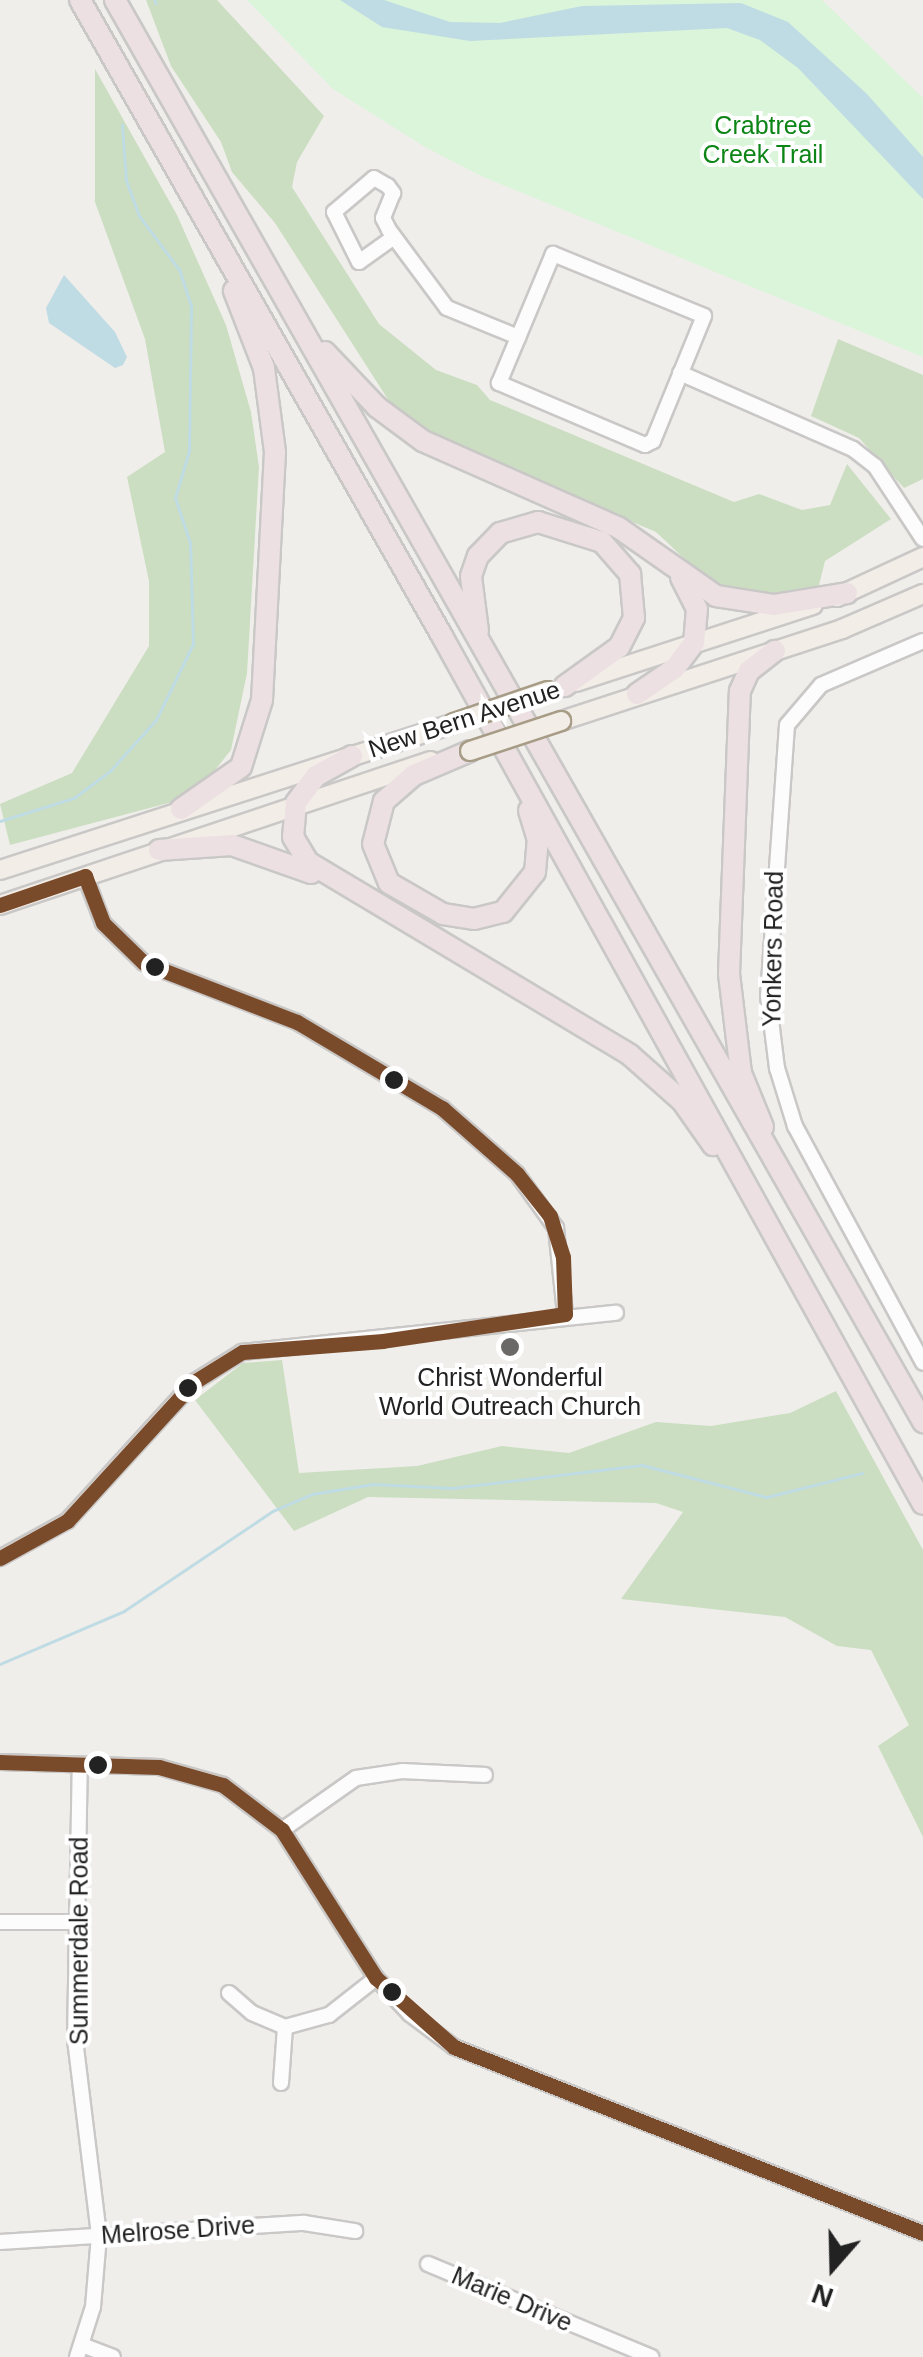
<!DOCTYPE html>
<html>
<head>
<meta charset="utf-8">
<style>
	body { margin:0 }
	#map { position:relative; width:923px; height:2357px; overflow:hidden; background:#f0eeeb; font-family:Helvetica,sans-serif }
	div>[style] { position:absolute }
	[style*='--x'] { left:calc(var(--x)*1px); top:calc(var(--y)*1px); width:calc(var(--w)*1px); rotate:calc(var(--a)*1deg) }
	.forest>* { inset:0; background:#cbdec1 }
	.park>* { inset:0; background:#daf5da }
	.water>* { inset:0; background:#bfdbe3 }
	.stream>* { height:2.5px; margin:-1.25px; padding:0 1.25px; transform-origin:1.25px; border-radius:1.25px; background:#bfdbe3 }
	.roads { filter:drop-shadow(2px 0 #c9c8c7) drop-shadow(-2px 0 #c9c8c7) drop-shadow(0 2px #c9c8c7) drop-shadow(0 -2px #c9c8c7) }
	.minor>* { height:14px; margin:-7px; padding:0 7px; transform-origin:7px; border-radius:7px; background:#fdfcfc }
	.major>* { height:18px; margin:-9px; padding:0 9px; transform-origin:9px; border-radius:9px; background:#f3ede7 }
	.highway>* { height:20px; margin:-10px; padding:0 10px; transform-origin:10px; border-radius:10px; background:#ece0e2 }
	.bridges { filter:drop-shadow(2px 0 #a79c86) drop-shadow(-2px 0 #a79c86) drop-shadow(0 2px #a79c86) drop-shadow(0 -2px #a79c86) }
	.major-bridge>* { height:18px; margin:-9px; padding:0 9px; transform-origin:9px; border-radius:9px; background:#f3ede7 }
	.bus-1>* { height:15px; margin:-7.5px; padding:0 7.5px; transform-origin:7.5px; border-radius:7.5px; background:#7a4b2a }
	.dots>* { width:28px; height:28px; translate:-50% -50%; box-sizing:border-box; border:5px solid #fff; border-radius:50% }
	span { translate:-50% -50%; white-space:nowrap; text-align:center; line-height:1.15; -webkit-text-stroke:8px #fff; paint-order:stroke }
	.park-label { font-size:25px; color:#0c8416 }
	.street-label { font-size:25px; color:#222 }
	.poi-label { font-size:25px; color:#222 }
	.north { position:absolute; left:783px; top:2217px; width:100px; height:100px; -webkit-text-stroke:8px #fff; paint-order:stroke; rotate:200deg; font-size:28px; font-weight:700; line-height:40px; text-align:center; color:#222 }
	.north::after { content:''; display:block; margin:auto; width:35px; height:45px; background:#222; clip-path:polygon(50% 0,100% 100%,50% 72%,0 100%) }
</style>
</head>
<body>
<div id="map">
	<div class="forest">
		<i style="clip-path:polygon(146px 0,217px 0,324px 116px,297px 162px,292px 187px,379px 324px,436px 370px,477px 385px,490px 400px,734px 502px,759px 494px,802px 510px,830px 505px,847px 464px,891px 519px,825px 561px,818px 589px,759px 598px,707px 580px,656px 532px,441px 440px,389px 401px,275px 223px,232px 172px,221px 142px,171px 66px)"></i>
		<i style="clip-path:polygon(95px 69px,177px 215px,226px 325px,251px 412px,259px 467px,247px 673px,231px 750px,204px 784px,176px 801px,10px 845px,0 804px,72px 773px,149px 646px,149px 581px,127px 477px,165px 452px,145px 339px,95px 202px)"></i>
		<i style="clip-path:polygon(838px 339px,923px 375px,923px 479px,904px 488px,859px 438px,811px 416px)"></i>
		<i style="clip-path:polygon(282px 1360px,299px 1473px,417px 1466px,502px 1446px,569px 1453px,656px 1422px,711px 1426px,790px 1413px,836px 1391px,923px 1550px,923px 1837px,878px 1746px,909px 1725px,871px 1650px,837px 1646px,785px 1617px,621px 1599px,683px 1512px,656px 1503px,368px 1497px,294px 1531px,195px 1400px,243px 1363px)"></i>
	</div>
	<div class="park">
		<i style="clip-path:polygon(247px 0,822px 0,923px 98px,923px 357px,481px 176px,425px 147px,333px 89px)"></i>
	</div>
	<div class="water">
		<i style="clip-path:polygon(340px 0,384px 0,450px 22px,500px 23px,582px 6px,741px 3px,788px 22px,866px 93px,923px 157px,923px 199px,798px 68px,760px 40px,727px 28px,470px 41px,382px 27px)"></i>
		<i style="clip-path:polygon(64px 275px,115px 332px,127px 357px,123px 365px,115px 368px,49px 323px,46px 308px)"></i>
	</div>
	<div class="stream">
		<i style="--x:155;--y:0;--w:3;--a:72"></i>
		<i style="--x:0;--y:821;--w:77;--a:-17.3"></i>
		<i style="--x:74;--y:798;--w:45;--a:-36.9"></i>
		<i style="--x:110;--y:771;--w:69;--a:-48"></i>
		<i style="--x:156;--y:720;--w:85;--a:-64"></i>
		<i style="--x:193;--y:644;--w:101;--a:-91.7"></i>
		<i style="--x:190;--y:543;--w:47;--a:-108.4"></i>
		<i style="--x:175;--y:498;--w:49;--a:-73.4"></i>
		<i style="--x:189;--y:451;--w:145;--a:-89.2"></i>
		<i style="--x:191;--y:306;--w:38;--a:-108"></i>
		<i style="--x:179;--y:270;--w:67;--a:-126.5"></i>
		<i style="--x:139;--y:216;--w:37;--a:-110"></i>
		<i style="--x:126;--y:181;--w:56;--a:-94.1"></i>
		<i style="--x:0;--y:1664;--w:135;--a:-23.1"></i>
		<i style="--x:124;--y:1611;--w:179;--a:-33.9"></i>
		<i style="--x:273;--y:1511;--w:43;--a:-23.6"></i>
		<i style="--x:312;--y:1494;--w:62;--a:-9.3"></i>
		<i style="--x:373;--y:1484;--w:79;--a:2.9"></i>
		<i style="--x:452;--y:1488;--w:191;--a:-6.9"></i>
		<i style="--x:642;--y:1465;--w:129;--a:14.4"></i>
		<i style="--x:767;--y:1497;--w:98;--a:-14.2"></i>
	</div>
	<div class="roads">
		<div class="minor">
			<i style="--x:394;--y:237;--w:43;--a:144.5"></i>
			<i style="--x:359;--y:262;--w:56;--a:-116.6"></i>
			<i style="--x:334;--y:212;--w:52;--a:-40.4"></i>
			<i style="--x:374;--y:178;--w:16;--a:30"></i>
			<i style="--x:388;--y:186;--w:9;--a:54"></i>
			<i style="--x:393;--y:193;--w:27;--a:112"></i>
			<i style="--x:383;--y:218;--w:13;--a:63"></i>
			<i style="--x:389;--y:230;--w:97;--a:53.4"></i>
			<i style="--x:447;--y:308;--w:77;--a:22.2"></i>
			<i style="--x:553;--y:254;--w:163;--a:22.3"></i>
			<i style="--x:704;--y:316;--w:135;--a:112.2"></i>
			<i style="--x:653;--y:441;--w:9;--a:153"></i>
			<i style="--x:645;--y:445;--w:159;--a:-157"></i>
			<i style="--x:499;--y:383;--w:140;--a:-67.3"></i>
			<i style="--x:680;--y:373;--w:189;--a:23.7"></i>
			<i style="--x:853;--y:449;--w:28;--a:38"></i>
			<i style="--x:875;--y:466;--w:87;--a:56.7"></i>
			<i style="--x:923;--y:641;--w:111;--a:156.7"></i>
			<i style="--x:821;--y:685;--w:52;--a:130.4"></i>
			<i style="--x:787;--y:725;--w:272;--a:94"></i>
			<i style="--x:768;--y:996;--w:73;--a:82.9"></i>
			<i style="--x:777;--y:1068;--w:61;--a:72.8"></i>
			<i style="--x:795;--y:1126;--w:269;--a:61.6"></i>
			<i style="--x:85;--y:876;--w:50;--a:69"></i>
			<i style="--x:103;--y:923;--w:57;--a:44.3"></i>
			<i style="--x:144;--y:963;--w:164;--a:21.1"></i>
			<i style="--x:297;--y:1022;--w:169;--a:30.7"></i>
			<i style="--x:442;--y:1108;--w:100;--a:41.3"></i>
			<i style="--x:517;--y:1174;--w:67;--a:54.2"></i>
			<i style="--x:556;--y:1228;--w:86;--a:84"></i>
			<i style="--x:0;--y:1558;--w:77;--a:-28.9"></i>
			<i style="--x:67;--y:1521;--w:188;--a:-47.6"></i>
			<i style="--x:194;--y:1382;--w:57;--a:-32"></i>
			<i style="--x:242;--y:1352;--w:376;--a:-6"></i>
			<i style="--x:0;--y:1762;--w:159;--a:1.8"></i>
			<i style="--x:159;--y:1767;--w:66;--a:15.7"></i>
			<i style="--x:223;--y:1785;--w:74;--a:37.3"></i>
			<i style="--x:282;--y:1830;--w:175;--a:57.6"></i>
			<i style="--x:376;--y:1978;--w:50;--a:46.6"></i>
			<i style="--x:410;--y:2014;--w:55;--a:36.9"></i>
			<i style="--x:454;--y:2047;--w:505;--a:21.63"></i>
			<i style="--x:282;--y:1830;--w:90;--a:-35.1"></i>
			<i style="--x:356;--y:1778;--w:48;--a:-8.5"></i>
			<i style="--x:403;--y:1771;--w:82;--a:2.8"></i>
			<i style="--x:0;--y:1922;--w:77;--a:0"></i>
			<i style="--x:229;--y:1993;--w:30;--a:41"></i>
			<i style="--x:252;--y:2013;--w:36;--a:23"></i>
			<i style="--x:285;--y:2027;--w:46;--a:-15.3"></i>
			<i style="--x:329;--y:2015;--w:60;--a:-38.2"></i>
			<i style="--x:281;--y:2083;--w:56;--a:-85.9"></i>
			<i style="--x:0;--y:2242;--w:305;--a:-3.6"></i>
			<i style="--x:304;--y:2223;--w:52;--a:8.9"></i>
			<i style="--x:428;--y:2264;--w:242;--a:22.6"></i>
			<i style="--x:82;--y:2345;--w:33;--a:21"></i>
			<i style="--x:77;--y:2357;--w:52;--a:-72.3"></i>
			<i style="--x:93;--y:2307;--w:72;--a:-85.2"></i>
			<i style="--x:99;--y:2235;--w:197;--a:-97"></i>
			<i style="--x:75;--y:2039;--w:274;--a:-89"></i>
		</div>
		<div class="major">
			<i style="--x:837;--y:597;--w:95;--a:-24.9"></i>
			<i style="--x:576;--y:682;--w:249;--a:-18"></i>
			<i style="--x:561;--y:721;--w:296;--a:-18.1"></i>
			<i style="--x:842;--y:629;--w:88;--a:-23.4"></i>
			<i style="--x:0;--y:870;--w:477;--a:-17.9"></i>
			<i style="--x:0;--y:905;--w:454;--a:-18.5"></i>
		</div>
		<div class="highway">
			<i style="--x:80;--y:0;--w:732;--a:60.35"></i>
			<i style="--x:442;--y:636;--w:992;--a:61.01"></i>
			<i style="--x:115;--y:0;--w:1636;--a:60.39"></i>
			<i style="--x:325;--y:352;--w:76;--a:46.6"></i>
			<i style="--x:377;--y:407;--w:57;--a:36.5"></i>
			<i style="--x:423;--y:441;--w:214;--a:23.9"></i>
			<i style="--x:619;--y:528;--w:118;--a:35"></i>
			<i style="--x:716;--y:596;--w:59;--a:8.8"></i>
			<i style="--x:774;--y:605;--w:74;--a:-9.3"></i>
			<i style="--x:478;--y:631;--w:55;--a:-97.3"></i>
			<i style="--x:471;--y:576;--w:21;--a:-71"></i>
			<i style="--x:478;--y:556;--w:32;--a:-46"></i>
			<i style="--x:500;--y:533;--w:40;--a:-16"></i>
			<i style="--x:538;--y:522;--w:67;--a:17.4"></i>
			<i style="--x:602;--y:542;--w:43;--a:48.8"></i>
			<i style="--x:630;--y:574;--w:44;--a:84.8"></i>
			<i style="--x:634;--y:618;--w:33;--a:117"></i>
			<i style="--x:619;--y:647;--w:67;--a:144.2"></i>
			<i style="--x:637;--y:694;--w:46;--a:-34.4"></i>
			<i style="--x:675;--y:668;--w:31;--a:-53"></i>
			<i style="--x:694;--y:643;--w:34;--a:-85"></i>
			<i style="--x:697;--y:609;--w:35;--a:-117"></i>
			<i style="--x:470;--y:751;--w:61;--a:156.8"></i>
			<i style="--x:414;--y:775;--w:40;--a:139"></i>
			<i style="--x:384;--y:801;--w:44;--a:104.3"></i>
			<i style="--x:373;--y:844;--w:42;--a:67.7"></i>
			<i style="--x:389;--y:883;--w:62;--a:29.9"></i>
			<i style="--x:443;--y:914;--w:31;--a:9"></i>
			<i style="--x:474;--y:919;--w:30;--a:-14"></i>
			<i style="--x:503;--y:912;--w:51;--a:-51.3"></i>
			<i style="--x:535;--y:872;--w:32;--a:-85"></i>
			<i style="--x:538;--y:840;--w:31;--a:-107"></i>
			<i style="--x:352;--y:756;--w:41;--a:150.9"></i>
			<i style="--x:316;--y:776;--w:34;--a:127"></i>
			<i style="--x:296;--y:803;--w:34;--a:95"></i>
			<i style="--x:293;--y:837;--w:29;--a:59"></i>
			<i style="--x:308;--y:862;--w:375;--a:30.9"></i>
			<i style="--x:630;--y:1055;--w:69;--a:41.5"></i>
			<i style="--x:682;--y:1101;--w:54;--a:54.8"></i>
			<i style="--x:181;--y:809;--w:73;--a:-35"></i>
			<i style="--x:241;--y:767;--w:70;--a:-72.6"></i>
			<i style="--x:262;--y:700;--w:248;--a:-87"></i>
			<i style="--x:275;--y:452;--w:85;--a:-97.5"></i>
			<i style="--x:264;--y:368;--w:83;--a:-111.3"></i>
			<i style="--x:159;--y:850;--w:73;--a:-3.9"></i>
			<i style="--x:232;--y:845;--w:84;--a:19.5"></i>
			<i style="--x:763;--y:1127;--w:58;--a:-112.2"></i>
			<i style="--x:741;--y:1073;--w:100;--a:-96.9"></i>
			<i style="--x:729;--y:974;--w:283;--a:-87.8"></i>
			<i style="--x:740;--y:691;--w:22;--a:-66"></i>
			<i style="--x:749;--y:671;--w:33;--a:-38"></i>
		</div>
	</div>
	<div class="bridges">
		<div class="major-bridge">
			<i style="--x:454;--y:723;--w:99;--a:-18.8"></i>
			<i style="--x:470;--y:751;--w:96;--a:-18.2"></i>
		</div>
	</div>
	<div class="bus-1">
		<i style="--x:0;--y:905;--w:90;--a:-18.8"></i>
		<i style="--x:85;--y:876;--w:50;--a:69"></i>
		<i style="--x:103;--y:923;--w:57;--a:44.3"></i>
		<i style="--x:144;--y:963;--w:164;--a:21.1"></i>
		<i style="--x:297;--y:1022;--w:169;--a:30.7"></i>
		<i style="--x:442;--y:1108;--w:100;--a:41.3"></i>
		<i style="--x:517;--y:1174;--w:53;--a:51.8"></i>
		<i style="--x:550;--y:1216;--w:43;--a:72.4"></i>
		<i style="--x:563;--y:1257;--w:57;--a:88"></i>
		<i style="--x:565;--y:1314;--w:184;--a:171.6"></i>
		<i style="--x:383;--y:1341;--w:141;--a:175.5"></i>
		<i style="--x:242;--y:1352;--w:57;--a:148"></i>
		<i style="--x:194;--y:1382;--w:188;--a:132.4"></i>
		<i style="--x:67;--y:1521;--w:77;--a:151.1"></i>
		<i style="--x:0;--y:1762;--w:159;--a:1.8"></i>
		<i style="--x:159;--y:1767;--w:66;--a:15.7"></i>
		<i style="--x:223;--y:1785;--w:74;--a:37.3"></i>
		<i style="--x:282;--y:1830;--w:175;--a:57.6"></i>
		<i style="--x:376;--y:1978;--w:104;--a:41.5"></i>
		<i style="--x:454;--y:2047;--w:505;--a:21.63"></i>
	</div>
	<div class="dots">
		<i style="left:155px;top:967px;background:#222"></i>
		<i style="left:394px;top:1080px;background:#222"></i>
		<i style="left:510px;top:1347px;background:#6a6968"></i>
		<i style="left:188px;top:1388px;background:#222"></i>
		<i style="left:98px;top:1765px;background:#222"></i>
		<i style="left:392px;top:1992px;background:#222"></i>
	</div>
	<div class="park-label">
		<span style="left:763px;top:140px">Crabtree<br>Creek Trail</span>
	</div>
	<div class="street-label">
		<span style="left:464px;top:719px;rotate:-18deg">New Bern Avenue</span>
		<span style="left:773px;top:949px;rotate:-89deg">Yonkers Road</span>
		<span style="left:79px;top:1941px;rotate:-90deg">Summerdale Road</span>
		<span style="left:178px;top:2230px;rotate:-4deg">Melrose Drive</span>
		<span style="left:512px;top:2299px;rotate:23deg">Marie Drive</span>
	</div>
	<div class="poi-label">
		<span style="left:510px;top:1392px">Christ Wonderful<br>World Outreach Church</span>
	</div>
	<div class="north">N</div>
</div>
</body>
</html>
